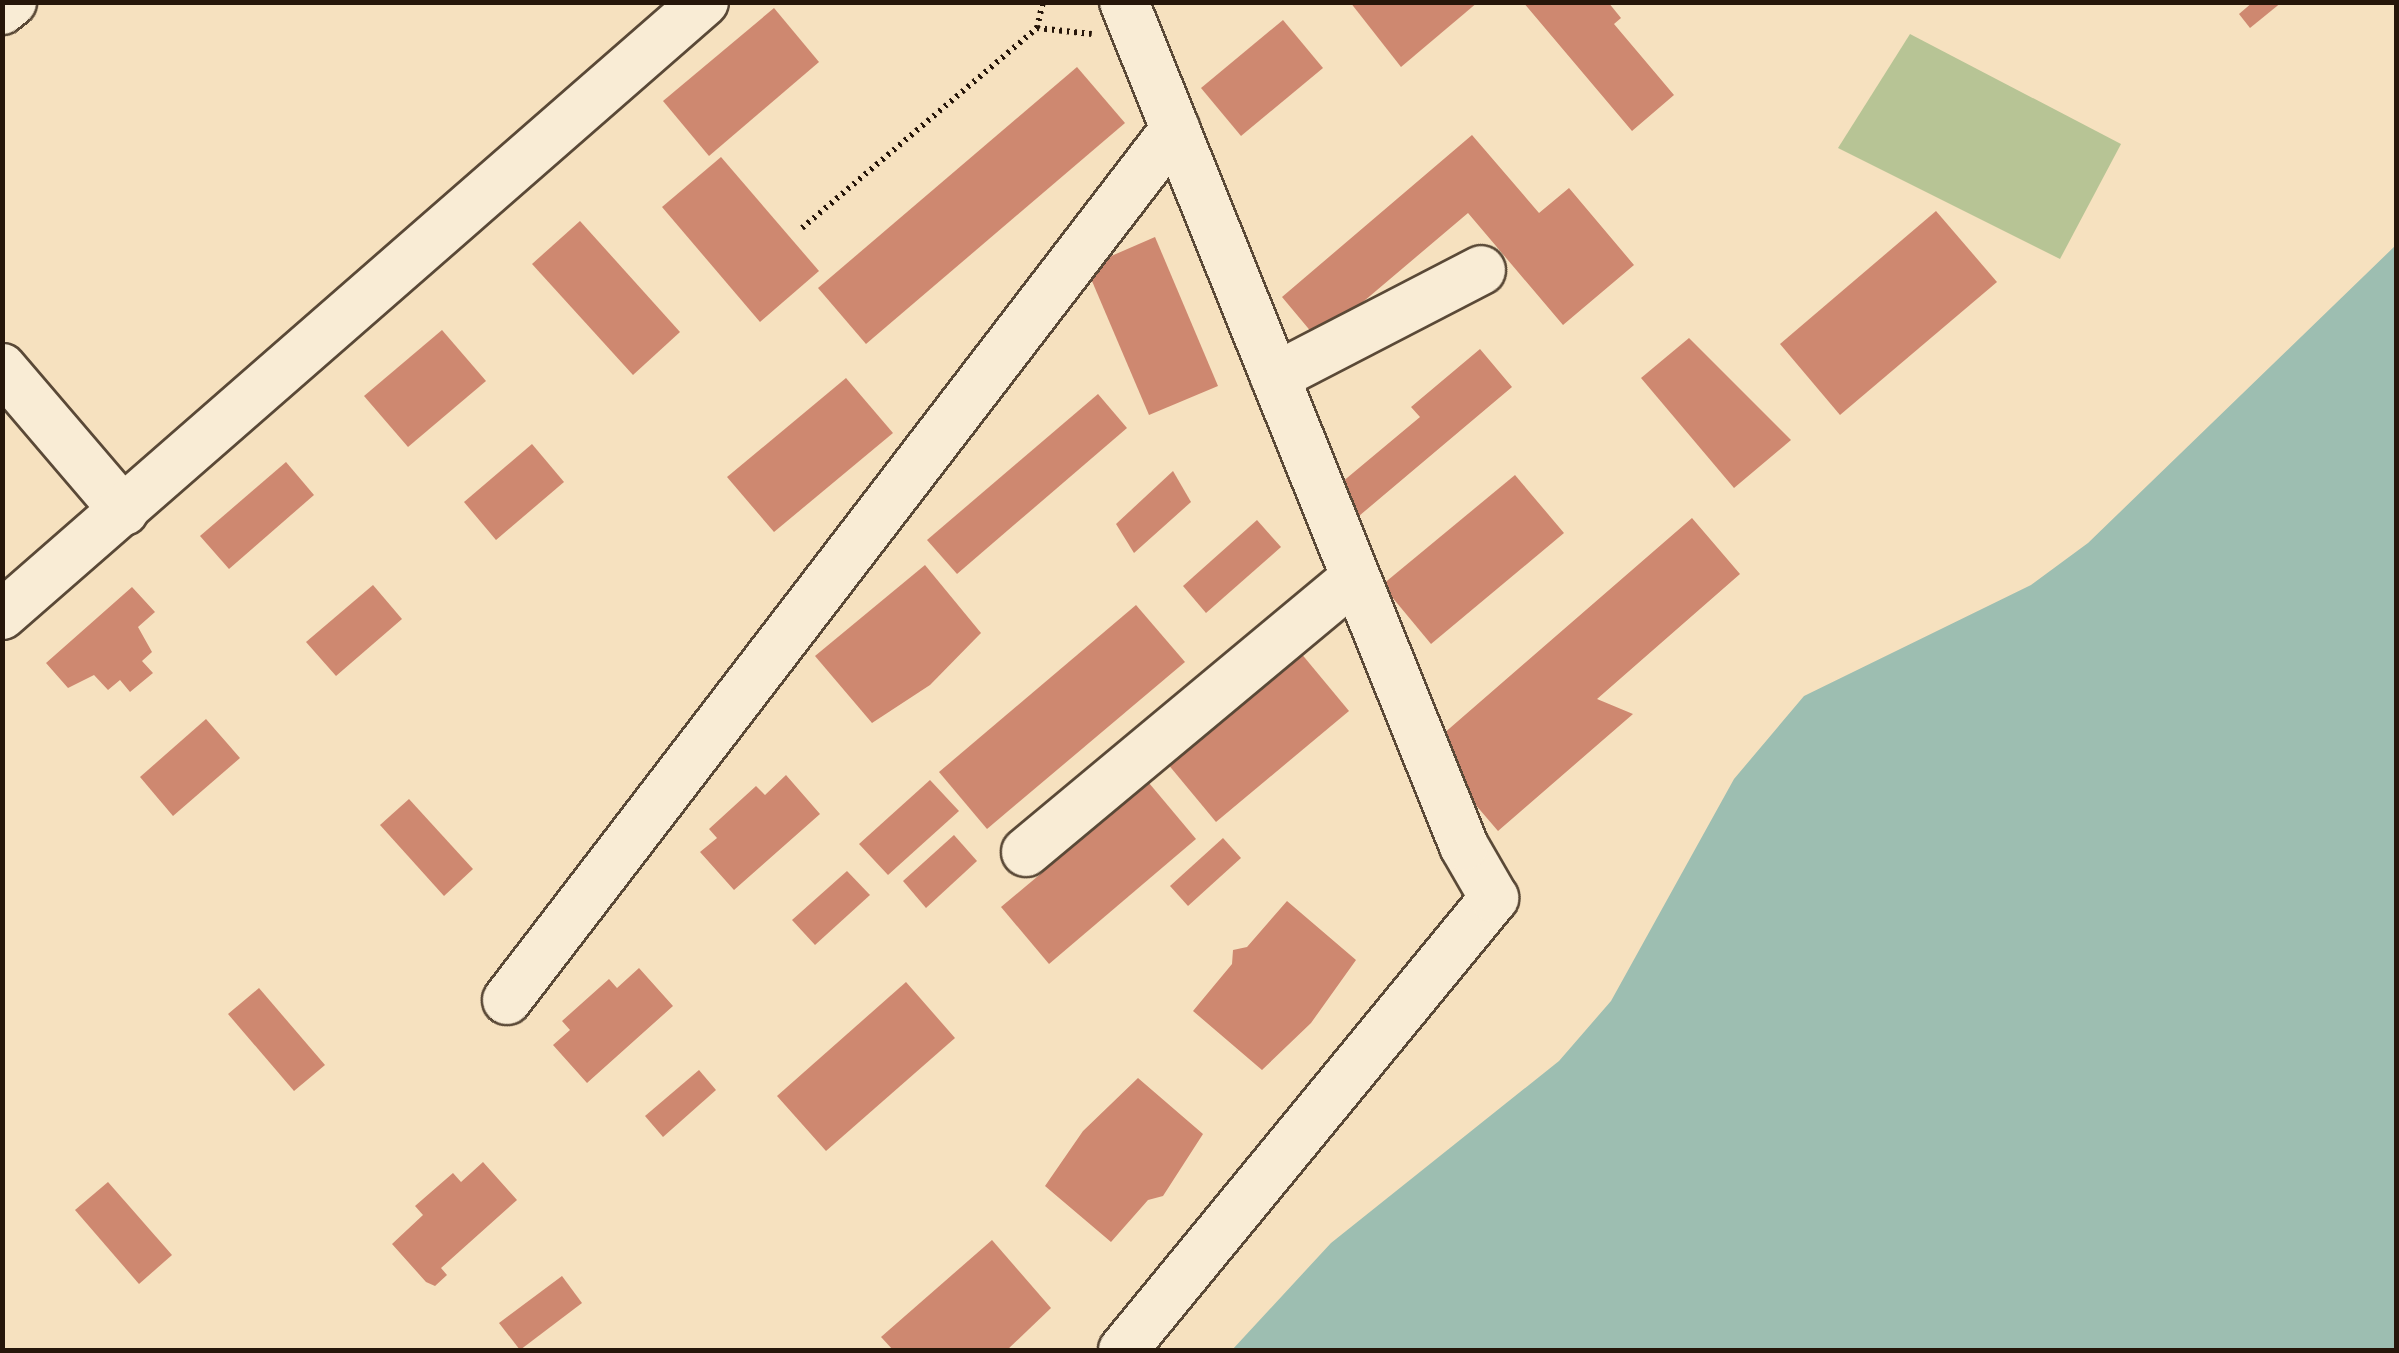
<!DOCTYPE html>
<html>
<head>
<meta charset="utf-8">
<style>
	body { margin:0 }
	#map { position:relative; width:2399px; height:1353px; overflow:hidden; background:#f6e1bf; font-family:"IM FELL DW Pica",serif }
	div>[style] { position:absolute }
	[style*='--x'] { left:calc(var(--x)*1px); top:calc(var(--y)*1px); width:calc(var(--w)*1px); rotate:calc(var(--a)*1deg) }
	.green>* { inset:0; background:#b7c495 }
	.water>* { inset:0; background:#9dbeb1 }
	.building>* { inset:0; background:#ce8870 }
	.path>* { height:6px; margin-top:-3px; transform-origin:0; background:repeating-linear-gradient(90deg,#26160a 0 2.5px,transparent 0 7.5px) }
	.roads { filter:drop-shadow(2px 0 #5a4937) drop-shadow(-2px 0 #5a4937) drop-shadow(0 2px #5a4937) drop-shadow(0 -2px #5a4937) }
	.minor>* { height:48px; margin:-24px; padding:0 24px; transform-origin:24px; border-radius:24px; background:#f9ecd5 }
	span { translate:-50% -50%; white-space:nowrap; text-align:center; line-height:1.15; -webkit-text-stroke:8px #f9ecd5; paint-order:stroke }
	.frame { position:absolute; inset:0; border:5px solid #26160a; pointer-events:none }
</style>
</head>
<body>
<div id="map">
	<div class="green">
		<i style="clip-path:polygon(1910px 34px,2121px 144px,2060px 259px,1838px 148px)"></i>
	</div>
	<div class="water">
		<i style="clip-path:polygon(2396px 245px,2396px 1350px,1232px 1350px,1331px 1243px,1559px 1061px,1611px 1001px,1734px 779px,1804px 696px,2031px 585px,2088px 543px)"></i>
	</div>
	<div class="building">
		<i style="clip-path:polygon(1350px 2px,1478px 2px,1401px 67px)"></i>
		<i style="clip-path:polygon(1523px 2px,1608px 2px,1621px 18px,1614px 24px,1674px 95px,1632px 131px)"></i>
		<i style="clip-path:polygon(2253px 2px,2282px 2px,2250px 28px,2239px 14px)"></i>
		<i style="clip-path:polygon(774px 8px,819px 62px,709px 156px,663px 101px)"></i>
		<i style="clip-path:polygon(1283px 20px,1323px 68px,1241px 136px,1201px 88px)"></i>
		<i style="clip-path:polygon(1077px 67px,1125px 123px,866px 344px,818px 288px)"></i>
		<i style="clip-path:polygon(1472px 135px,1539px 213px,1569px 188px,1634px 265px,1563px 325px,1468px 213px,1318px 340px,1282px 297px)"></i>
		<i style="clip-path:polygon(721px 157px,819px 271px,760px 322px,662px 207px)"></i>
		<i style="clip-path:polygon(1936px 211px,1997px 282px,1840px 415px,1780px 344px)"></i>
		<i style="clip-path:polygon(580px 221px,680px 332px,633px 375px,532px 264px)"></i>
		<i style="clip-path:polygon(1155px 237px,1218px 386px,1149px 415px,1086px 267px)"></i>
		<i style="clip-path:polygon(442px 330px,486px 381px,408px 447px,364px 396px)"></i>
		<i style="clip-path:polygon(1689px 338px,1791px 440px,1734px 488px,1641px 378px)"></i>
		<i style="clip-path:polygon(1480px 349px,1512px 387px,1359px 516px,1335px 488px,1420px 417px,1411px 407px)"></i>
		<i style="clip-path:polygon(846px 378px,893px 433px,774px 532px,727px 477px)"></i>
		<i style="clip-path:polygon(1098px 394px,1127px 428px,957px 574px,927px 540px)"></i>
		<i style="clip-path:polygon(532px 444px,564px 482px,496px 540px,464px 502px)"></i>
		<i style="clip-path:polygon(286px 462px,314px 495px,229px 569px,200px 536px)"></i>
		<i style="clip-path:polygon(1173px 471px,1191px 502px,1134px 553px,1116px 524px)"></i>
		<i style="clip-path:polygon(1515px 475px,1564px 533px,1431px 644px,1382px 585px)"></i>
		<i style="clip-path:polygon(1692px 518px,1740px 574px,1597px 699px,1633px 714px,1498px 831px,1427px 748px)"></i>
		<i style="clip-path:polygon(1257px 520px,1281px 547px,1206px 613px,1183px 586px)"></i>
		<i style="clip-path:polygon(925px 565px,981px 633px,930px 685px,872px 723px,815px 656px)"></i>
		<i style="clip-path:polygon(373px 585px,402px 619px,336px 676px,306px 642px)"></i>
		<i style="clip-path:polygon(132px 587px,155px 612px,138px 627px,152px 652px,142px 661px,153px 673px,130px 692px,120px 680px,108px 690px,94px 675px,68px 688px,46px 663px)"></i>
		<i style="clip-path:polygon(1136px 605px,1185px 662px,987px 829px,939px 772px)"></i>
		<i style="clip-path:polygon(1300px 652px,1349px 711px,1216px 822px,1167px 763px)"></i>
		<i style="clip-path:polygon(206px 719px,240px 758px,173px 816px,140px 777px)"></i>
		<i style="clip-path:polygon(786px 775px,820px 814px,734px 890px,700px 852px,717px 838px,709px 829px,756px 786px,765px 795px)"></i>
		<i style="clip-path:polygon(930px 780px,959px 811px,888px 875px,859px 844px)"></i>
		<i style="clip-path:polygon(1149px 783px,1196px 839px,1049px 964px,1001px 907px)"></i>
		<i style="clip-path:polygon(409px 799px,473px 869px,444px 896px,380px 825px)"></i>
		<i style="clip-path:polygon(954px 835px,977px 861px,926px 908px,903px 881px)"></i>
		<i style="clip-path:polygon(1223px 838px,1241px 858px,1188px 906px,1170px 886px)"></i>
		<i style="clip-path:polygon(847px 871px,870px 895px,815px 945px,792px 920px)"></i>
		<i style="clip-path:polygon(1287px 901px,1356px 960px,1311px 1023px,1262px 1070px,1193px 1011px,1232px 964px,1233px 950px,1247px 947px)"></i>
		<i style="clip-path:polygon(639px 968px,673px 1006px,587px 1083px,553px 1045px,570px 1030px,562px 1021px,609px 979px,617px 988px)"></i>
		<i style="clip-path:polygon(906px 982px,955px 1038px,826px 1151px,777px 1096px)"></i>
		<i style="clip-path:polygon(259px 988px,325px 1065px,294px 1091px,228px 1014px)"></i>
		<i style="clip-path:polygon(699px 1070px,716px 1090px,663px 1137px,645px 1116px)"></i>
		<i style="clip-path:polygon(1138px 1078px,1203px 1134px,1163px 1196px,1148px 1200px,1111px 1242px,1045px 1186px,1083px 1131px)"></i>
		<i style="clip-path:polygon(483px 1162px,517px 1200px,441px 1268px,447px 1275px,435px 1286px,426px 1282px,392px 1244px,423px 1215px,415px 1206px,453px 1173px,461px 1182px)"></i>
		<i style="clip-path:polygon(108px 1182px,172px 1255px,139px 1284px,75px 1210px)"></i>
		<i style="clip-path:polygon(992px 1240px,1051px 1308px,1007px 1350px,893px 1350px,881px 1337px)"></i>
		<i style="clip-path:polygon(562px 1276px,582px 1303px,520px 1350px,499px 1323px)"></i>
	</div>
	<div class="path">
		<i style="--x:1037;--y:28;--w:55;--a:6.2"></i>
		<i style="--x:802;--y:228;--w:309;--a:-40.4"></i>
		<i style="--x:1037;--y:28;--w:27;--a:-77"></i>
	</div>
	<div class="roads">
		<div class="minor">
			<i style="--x:2;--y:10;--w:13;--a:-39"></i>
			<i style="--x:2;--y:368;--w:188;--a:49.5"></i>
			<i style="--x:1275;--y:377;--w:232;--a:-27.4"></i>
			<i style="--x:2;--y:615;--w:932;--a:-41.13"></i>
			<i style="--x:1026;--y:852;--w:428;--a:-39.8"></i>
			<i style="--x:507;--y:1000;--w:1098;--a:-52.51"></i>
			<i style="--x:1123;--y:1350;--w:585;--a:-50.62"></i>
			<i style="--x:1494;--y:898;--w:60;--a:-120"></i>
			<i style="--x:1464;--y:846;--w:910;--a:-111.94"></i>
		</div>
	</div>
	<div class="frame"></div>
</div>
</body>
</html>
